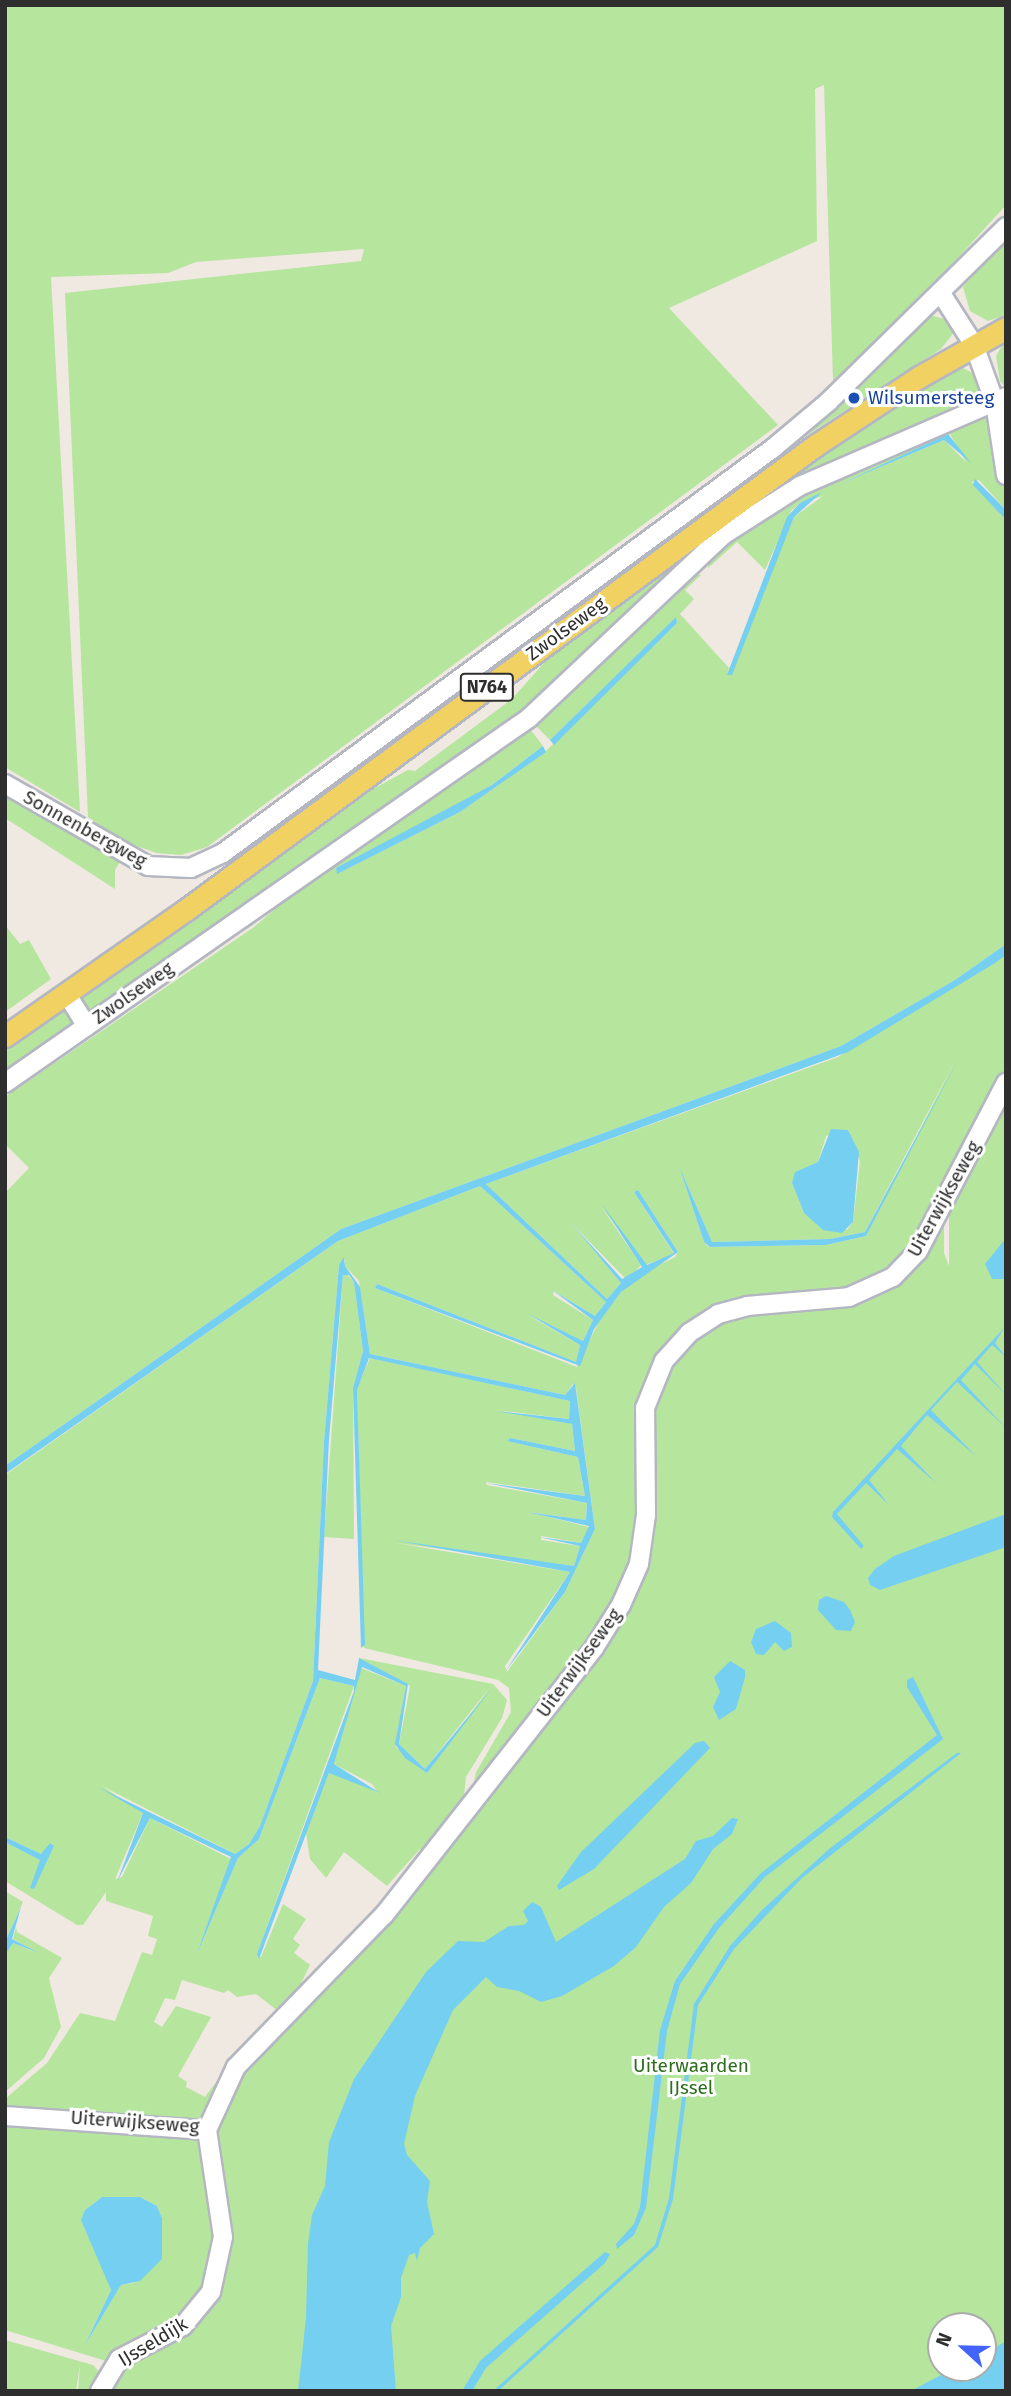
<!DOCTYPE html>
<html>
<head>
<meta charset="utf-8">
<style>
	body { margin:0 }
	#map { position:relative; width:1011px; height:2396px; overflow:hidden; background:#efe9e1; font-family:"Fira Sans",sans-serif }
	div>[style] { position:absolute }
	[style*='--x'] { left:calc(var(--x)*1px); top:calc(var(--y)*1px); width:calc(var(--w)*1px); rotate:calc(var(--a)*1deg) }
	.green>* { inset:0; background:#b6e59e }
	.water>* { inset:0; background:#75cff0 }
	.roads { filter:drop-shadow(2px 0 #b4b7c1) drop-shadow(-2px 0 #b4b7c1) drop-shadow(0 2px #b4b7c1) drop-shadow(0 -2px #b4b7c1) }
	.minor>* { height:18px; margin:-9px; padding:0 9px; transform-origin:9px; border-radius:9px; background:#fff }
	.major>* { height:21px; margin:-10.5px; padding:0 10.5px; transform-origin:10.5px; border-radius:10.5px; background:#f2d163 }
	.dots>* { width:19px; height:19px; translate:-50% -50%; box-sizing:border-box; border:4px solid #fff; border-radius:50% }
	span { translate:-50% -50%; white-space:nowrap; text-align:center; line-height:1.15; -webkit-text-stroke:6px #fff; paint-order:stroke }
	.shield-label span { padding:2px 5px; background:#fff; border:2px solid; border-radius:5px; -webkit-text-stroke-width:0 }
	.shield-label { font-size:18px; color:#2e2e2e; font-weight:700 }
	.transit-label { font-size:19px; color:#164399 }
	.left { translate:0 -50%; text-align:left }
	.street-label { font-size:19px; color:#2e2e2e }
	.park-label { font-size:19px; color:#2c6e1b }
	.frame { position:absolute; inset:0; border:7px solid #2e2e2e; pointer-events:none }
	.north { position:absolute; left:927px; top:2312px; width:70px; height:70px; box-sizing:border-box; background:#fff; border:2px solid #ababab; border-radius:50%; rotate:292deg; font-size:19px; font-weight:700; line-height:28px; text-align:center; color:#2e2e2e }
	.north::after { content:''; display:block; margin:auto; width:24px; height:32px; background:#4264fb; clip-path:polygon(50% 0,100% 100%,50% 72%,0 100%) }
</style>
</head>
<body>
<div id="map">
	<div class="green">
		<i style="clip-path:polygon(5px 5px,1006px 5px,1006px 205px,937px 281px,833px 381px,824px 85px,815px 89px,817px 241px,669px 308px,778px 425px,207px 847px,181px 855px,157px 853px,124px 842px,88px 817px,65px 293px,361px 261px,364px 249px,196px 262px,168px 273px,51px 277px,80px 812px,5px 767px)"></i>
		<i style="clip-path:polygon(1006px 236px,1006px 315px,988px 321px,970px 311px,963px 287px)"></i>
		<i style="clip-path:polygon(930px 315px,951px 321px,955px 331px,941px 349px,790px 446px)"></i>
		<i style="clip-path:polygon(1006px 339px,1006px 387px,1000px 381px,996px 356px)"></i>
		<i style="clip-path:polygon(956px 364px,972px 373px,980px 386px,979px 402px,783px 489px,551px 692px,89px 1018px,76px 998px,325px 815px,408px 770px,415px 771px,512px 699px,566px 638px,736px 510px)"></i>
		<i style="clip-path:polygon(evenodd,984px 415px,990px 420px,1006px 486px,1006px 510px,979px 480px,972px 482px,1006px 520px,1006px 944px,955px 980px,841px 1046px,341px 1229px,5px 1466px,5px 1193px,29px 1168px,5px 1144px,5px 1097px,254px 927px,339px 855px,522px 729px,530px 729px,543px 746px,492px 785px,337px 874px,460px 812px,545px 752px,677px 623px,676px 618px,550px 740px,537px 727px,537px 716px,690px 573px,701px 575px,685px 590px,694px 599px,680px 614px,729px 668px,727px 674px,794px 517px,823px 496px,800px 503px,791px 511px,765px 570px,737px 542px,708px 568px,709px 555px,804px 489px,984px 415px,950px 434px,966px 462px,944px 440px,838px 485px,950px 434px)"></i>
		<i style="clip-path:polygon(5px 787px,122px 858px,115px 870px,115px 889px,5px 818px)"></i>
		<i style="clip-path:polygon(5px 925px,20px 944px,29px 940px,51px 979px,5px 1012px)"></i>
		<i style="clip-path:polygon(evenodd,1006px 955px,1006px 1076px,920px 1243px,866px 1289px,734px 1306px,656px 1372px,644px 1516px,618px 1603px,473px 1788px,476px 1772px,511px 1712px,509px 1688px,498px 1680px,364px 1648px,357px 1388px,370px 1358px,570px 1401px,569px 1419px,496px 1410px,572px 1424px,575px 1451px,510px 1438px,507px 1441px,578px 1457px,585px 1496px,486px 1482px,487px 1485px,587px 1503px,586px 1520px,528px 1512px,589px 1527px,581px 1543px,541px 1536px,541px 1540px,580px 1546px,574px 1566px,395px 1543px,570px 1572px,505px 1666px,507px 1672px,565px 1592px,595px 1529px,576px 1388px,573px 1384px,565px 1395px,370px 1354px,359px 1281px,345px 1266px,345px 1259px,339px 1265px,324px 1442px,313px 1681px,260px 1826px,249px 1844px,235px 1854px,102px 1786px,143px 1813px,115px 1879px,122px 1877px,150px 1818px,231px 1859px,196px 1956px,238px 1858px,259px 1839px,320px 1678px,354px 1686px,257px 1954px,261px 1957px,283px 1904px,306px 1919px,293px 1939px,300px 1945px,294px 1953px,310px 1965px,291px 2004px,278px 2011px,256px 1994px,237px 1997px,228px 1990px,224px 1993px,182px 1980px,175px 2000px,165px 1998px,154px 2022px,162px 2027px,176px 2006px,211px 2017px,178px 2076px,187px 2082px,186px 2087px,205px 2097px,219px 2078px,223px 2080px,202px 2120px,5px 2112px,5px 2099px,47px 2063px,80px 2013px,115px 2021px,142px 1952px,152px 1955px,157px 1939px,148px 1936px,153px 1916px,106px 1901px,106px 1892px,83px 1925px,77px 1925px,5px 1881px,5px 1842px,41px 1860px,32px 1890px,54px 1846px,41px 1854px,5px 1837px,5px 1475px,338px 1241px,480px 1186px,606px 1302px,595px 1316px,554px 1291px,553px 1295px,593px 1320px,583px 1341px,528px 1315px,580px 1345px,576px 1362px,377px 1284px,375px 1288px,577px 1367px,599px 1321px,621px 1292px,640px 1275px,675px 1257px,678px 1252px,638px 1190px,634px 1192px,674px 1254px,645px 1265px,600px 1205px,641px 1265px,627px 1280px,571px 1223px,621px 1283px,607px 1299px,486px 1184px,838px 1057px,1006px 955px,957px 1057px,866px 1236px,826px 1245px,709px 1247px,704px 1242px,679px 1166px,712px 1242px,830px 1239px,865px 1232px,957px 1057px,1006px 955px,848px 1130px,860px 1161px,853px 1222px,847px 1230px,804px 1213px,792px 1183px,796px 1172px,818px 1162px,826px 1136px,848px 1130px)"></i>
		<i style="clip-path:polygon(64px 1006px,78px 1026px,5px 1077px,5px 1049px)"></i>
		<i style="clip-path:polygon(evenodd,1006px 1086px,1006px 2378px,988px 2391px,103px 2391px,116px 2367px,164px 2339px,224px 2265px,210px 2142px,229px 2083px,375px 1930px,631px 1584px,646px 1421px,677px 1350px,718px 1319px,857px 1299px,944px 1220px,944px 1253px,949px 1266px,949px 1199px,1006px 1086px,941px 2326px,983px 2326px,983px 2368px,941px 2368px,941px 2326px)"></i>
		<i style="clip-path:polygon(347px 1274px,354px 1282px,363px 1351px,353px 1388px,354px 1539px,324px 1537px,343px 1275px)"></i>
		<i style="clip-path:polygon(359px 1658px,493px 1684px,507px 1700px,502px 1718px,466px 1777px,463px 1805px,426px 1853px,420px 1849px,387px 1886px,344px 1852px,326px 1878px,310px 1859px,306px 1833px,329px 1773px,354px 1779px,378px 1793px,372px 1784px,334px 1764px,361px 1668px,406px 1686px,396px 1747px,427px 1773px,491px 1686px,425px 1769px,399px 1744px,410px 1686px)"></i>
		<i style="clip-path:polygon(5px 1891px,23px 1902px,5px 1942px)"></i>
		<i style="clip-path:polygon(16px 1927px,17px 1932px,62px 1958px,49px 1978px,61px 2027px,44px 2058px,5px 2092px,5px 1955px,13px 1943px,38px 1953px,13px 1939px)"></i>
		<i style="clip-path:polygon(evenodd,5px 2123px,195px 2135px,201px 2142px,207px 2169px,217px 2259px,190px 2315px,106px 2361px,5px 2330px,5px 2123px,102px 2197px,140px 2197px,157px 2206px,162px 2218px,162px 2259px,133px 2283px,121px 2285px,84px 2347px,111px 2290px,85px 2210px,102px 2197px)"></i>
		<i style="clip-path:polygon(5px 2340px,93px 2365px,100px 2373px,95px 2391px,78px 2391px,80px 2364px,76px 2391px,5px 2391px)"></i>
	</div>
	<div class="water">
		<i style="clip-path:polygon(948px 434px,971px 463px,944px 440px,838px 485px)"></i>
		<i style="clip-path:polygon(975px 479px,1006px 510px,1006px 520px,973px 485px)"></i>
		<i style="clip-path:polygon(822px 492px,794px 517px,732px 675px,727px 675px,787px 517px,800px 503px)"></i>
		<i style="clip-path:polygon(676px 617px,677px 623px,554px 745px,550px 740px)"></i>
		<i style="clip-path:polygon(543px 746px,546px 752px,460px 812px,337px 874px,336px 868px,492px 785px)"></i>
		<i style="clip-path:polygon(1006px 944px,1006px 955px,995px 963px,848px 1052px,486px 1184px,607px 1299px,621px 1283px,571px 1223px,622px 1279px,642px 1267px,601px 1203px,647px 1265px,674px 1253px,634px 1192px,638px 1190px,678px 1252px,621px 1292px,594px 1329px,580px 1366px,375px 1288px,377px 1284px,576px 1362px,580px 1345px,528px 1314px,583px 1341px,593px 1320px,552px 1290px,595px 1316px,606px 1302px,480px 1186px,338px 1241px,5px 1474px,5px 1466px,341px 1229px,841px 1046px,955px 980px)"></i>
		<i style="clip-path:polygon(959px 1058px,866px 1236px,826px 1245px,710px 1247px,704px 1242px,679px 1166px,712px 1242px,830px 1239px,865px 1232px)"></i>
		<i style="clip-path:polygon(831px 1129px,848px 1130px,859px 1152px,853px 1222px,842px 1233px,823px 1230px,804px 1213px,792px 1183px,795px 1172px,818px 1162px)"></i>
		<i style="clip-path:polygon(1006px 1238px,1006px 1279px,992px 1279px,985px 1264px)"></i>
		<i style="clip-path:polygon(344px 1257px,345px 1266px,360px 1287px,370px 1354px,565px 1395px,575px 1383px,595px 1529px,565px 1592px,505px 1672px,570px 1572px,393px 1540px,574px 1566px,580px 1546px,539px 1537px,581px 1543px,589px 1526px,527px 1512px,586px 1520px,587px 1503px,486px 1483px,585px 1496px,578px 1457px,507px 1441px,510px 1438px,575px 1451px,572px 1424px,496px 1411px,569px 1419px,570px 1401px,369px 1358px,357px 1390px,365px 1645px,361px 1648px,353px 1388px,363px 1351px,354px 1282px,349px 1275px,343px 1275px,329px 1439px,318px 1670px,355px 1680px,359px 1658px,408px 1684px,399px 1744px,425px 1769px,492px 1688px,427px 1773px,405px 1758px,395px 1744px,406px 1686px,362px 1667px,334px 1764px,380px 1793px,329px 1773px,259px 1959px,257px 1954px,354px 1691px,354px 1686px,320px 1678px,259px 1839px,238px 1858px,196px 1956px,231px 1857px,150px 1818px,117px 1882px,143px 1813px,98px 1787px,235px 1854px,249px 1844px,260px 1826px,313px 1681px,324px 1442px,339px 1265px)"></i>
		<i style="clip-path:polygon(1005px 1327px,995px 1343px,1006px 1357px,992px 1345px,977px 1362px,1006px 1395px,975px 1364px,961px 1380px,1006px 1428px,957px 1382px,931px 1410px,976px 1456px,927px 1415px,901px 1446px,936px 1483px,897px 1449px,869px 1480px,889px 1505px,866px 1483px,837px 1514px,864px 1546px,861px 1549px,832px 1517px,833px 1512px)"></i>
		<i style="clip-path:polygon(1006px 1514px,1006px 1547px,880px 1590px,870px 1585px,868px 1578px,875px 1569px,894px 1556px)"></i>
		<i style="clip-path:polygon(826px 1596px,844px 1602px,850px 1610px,855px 1622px,851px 1631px,836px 1630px,818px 1610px,819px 1600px)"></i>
		<i style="clip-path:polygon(775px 1621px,791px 1633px,792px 1647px,784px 1651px,775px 1642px,764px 1655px,756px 1654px,751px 1642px,756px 1629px)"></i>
		<i style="clip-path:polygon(730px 1661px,745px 1670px,745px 1677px,736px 1709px,719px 1720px,713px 1707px,720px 1692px,714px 1677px)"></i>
		<i style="clip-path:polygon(913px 1677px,943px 1739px,765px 1877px,719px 1928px,680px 1984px,667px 2031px,646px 2208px,634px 2235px,617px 2249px,616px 2244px,634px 2224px,640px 2207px,660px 2030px,675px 1981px,714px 1924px,761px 1873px,937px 1735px,907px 1687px,907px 1680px)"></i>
		<i style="clip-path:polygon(695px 1743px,704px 1741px,710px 1748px,594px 1869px,559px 1890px,557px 1886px,581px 1852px)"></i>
		<i style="clip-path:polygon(957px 1753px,961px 1753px,802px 1878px,734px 1949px,698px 2005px,673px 2199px,658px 2247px,498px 2391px,493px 2391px,655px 2245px,669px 2198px,694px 2004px,730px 1946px,761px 1911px,829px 1849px)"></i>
		<i style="clip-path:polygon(732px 1818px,738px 1819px,732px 1834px,713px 1849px,691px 1883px,664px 1907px,636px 1947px,614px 1966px,562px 1996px,541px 2002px,519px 1991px,497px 1987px,486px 1977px,453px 2010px,415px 2096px,404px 2144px,407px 2155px,430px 2181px,427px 2202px,434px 2234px,420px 2248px,417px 2261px,415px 2253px,409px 2255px,401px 2278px,401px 2297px,391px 2326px,396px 2391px,298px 2391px,306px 2318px,308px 2244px,312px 2215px,325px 2186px,329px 2142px,354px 2079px,426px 1972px,458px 1941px,484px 1942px,509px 1926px,524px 1925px,528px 1921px,523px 1911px,532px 1902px,541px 1907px,556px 1942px,685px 1859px,696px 1841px,713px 1836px)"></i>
		<i style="clip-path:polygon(5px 1837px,41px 1854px,50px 1843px,54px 1846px,34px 1889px,30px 1888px,40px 1860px,5px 1842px)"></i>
		<i style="clip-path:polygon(21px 1907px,12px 1939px,39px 1953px,13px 1943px,5px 1955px,5px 1942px)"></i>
		<i style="clip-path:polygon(102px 2197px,140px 2197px,157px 2206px,162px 2218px,162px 2259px,140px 2281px,121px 2285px,84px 2347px,111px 2290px,81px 2220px,85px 2210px)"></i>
		<i style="clip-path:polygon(605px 2252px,610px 2254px,605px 2263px,486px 2368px,472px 2391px,462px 2391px,480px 2361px)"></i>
		<i style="clip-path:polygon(1006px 2341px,1006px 2391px,911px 2391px,954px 2368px,983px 2368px,983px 2355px)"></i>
	</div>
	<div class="roads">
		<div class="minor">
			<i style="--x:942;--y:295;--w:59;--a:57.4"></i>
			<i style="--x:974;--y:345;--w:62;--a:70.1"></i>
			<i style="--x:995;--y:403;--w:73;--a:81.3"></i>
			<i style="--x:5;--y:784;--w:165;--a:29.8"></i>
			<i style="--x:148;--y:866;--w:43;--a:2.7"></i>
			<i style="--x:191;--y:868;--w:35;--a:-25"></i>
			<i style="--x:223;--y:853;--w:682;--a:-36.35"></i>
			<i style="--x:772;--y:449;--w:73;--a:-40"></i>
			<i style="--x:828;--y:402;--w:250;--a:-44.5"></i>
			<i style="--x:66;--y:993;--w:39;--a:58"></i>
			<i style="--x:5;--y:1083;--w:639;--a:-34.86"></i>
			<i style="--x:529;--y:718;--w:267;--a:-43.3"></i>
			<i style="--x:723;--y:535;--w:91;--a:-32.5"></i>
			<i style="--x:800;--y:486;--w:224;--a:-23.4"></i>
			<i style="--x:5;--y:2116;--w:202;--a:4"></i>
			<i style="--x:100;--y:2391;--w:37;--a:-59"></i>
			<i style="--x:119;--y:2359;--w:72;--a:-27.3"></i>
			<i style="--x:183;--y:2326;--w:44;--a:-50.5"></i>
			<i style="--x:211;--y:2292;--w:56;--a:-77.7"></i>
			<i style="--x:223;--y:2237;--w:108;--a:-98.5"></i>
			<i style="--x:207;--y:2130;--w:69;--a:-65.3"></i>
			<i style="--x:236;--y:2067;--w:212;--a:-45.8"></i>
			<i style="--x:384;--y:1915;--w:340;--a:-51.8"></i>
			<i style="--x:594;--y:1648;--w:51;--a:-57.9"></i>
			<i style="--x:621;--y:1605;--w:45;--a:-66.3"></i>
			<i style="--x:639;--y:1564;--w:49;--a:-81.9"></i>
			<i style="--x:646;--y:1515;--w:107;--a:-90.5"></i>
			<i style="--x:645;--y:1408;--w:51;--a:-68"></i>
			<i style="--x:664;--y:1361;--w:38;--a:-48"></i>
			<i style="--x:689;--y:1333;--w:35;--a:-33"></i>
			<i style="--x:718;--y:1314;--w:30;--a:-15"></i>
			<i style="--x:747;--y:1306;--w:102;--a:-5"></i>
			<i style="--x:849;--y:1297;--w:48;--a:-24.4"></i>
			<i style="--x:893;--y:1277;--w:36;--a:-46"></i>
			<i style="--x:918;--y:1251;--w:190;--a:-62.4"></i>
		</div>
		<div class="major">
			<i style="--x:5;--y:1036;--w:222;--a:-34.9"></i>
			<i style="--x:187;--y:909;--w:782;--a:-36.42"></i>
			<i style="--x:816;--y:445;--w:123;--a:-33.4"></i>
			<i style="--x:919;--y:377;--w:100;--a:-29.4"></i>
		</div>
	</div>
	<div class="dots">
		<i style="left:854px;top:398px;background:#1a4fb4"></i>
	</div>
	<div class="shield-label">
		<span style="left:487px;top:687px">N764</span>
	</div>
	<div class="transit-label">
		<span class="left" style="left:868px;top:398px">Wilsumersteeg</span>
	</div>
	<div class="street-label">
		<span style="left:566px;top:629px;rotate:-36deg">Zwolseweg</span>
		<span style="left:85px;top:829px;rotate:29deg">Sonnenbergweg</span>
		<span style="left:133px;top:993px;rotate:-35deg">Zwolseweg</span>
		<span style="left:944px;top:1199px;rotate:-61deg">Uiterwijkseweg</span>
		<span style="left:579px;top:1663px;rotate:-54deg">Uiterwijkseweg</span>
		<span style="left:135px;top:2122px;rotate:4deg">Uiterwijkseweg</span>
		<span style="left:153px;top:2342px;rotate:-31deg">IJsseldijk</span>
	</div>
	<div class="park-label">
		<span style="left:691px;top:2077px">Uiterwaarden<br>IJssel</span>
	</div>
	<div class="frame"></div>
	<div class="north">N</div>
</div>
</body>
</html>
